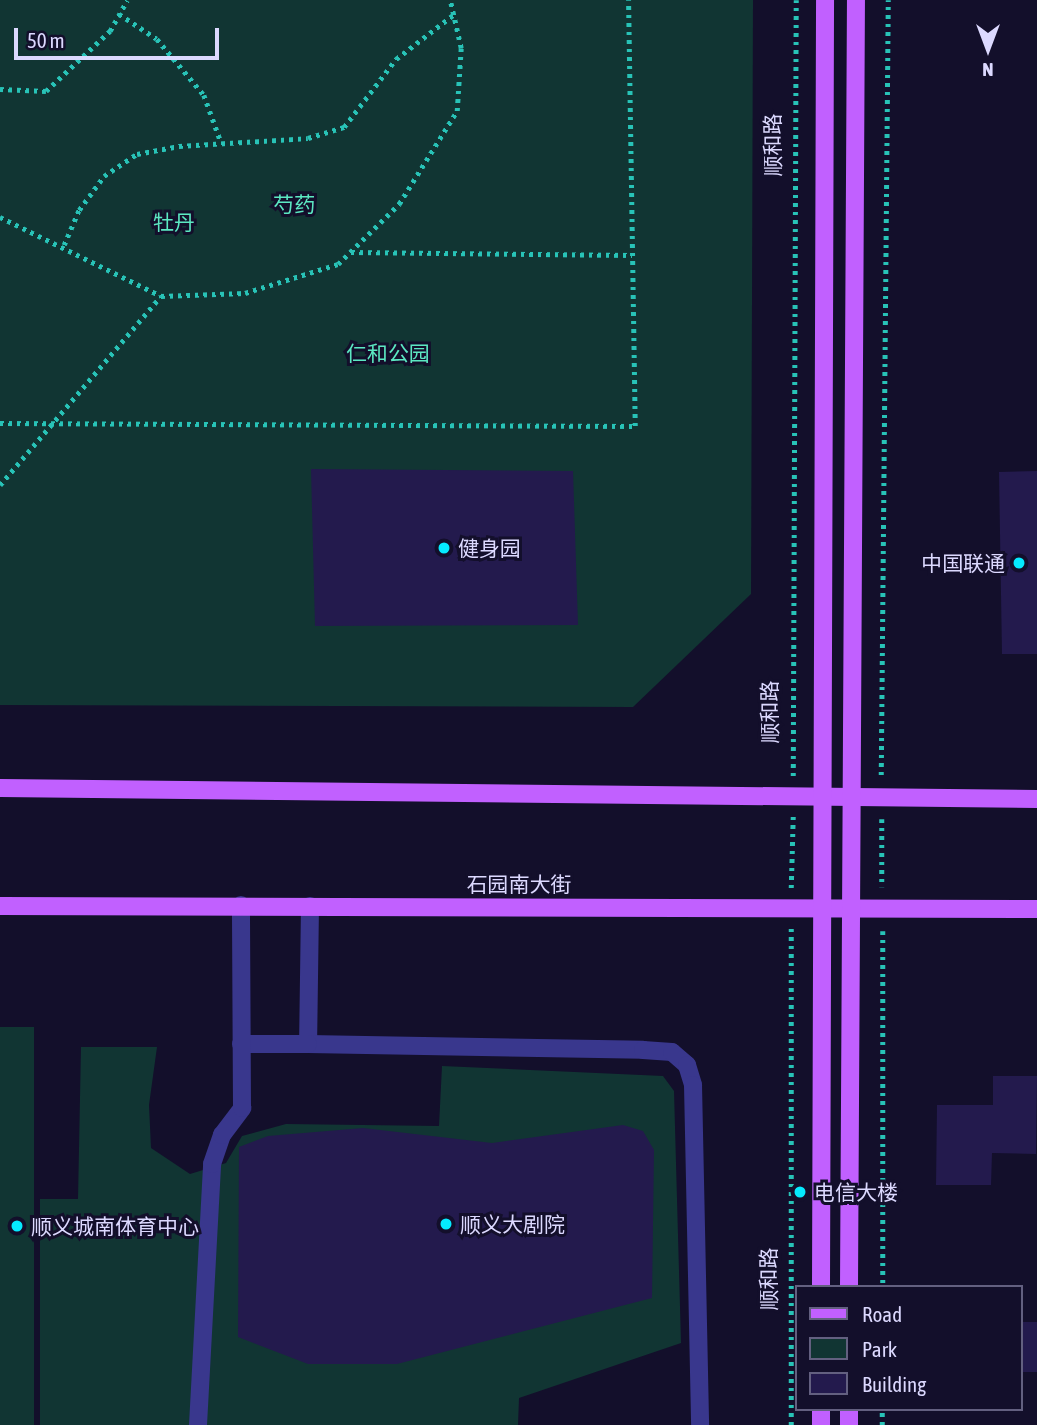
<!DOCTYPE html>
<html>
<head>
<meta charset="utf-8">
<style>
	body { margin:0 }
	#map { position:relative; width:1037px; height:1425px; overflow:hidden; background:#130f2b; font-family:"Asap Condensed","Noto Sans SC",sans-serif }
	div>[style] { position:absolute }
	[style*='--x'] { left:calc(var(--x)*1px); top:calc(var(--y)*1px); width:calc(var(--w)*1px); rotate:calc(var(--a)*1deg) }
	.green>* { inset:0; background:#113533 }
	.building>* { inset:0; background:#231a4d }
	.path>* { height:4.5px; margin-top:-2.25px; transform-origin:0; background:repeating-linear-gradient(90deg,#28c3b7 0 3.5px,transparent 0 8.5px) }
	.minor>* { height:18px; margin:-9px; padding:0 9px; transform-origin:9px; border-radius:9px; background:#39378d }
	.major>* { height:18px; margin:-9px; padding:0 9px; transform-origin:9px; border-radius:9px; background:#c160ff }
	.dots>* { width:19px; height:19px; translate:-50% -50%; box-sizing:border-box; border:4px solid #130f2b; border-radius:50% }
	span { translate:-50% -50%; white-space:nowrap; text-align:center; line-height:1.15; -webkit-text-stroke:6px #130f2b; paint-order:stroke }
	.street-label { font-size:21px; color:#dcd9ff }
	.park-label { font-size:21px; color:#5ce8c2 }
	.poi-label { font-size:21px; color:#dcd9ff }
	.left { translate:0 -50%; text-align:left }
	.right { translate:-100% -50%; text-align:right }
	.legend { position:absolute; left:795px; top:1285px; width:228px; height:126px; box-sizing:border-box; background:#130f2b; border:2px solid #636080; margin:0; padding:9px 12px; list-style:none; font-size:21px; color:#dcd9ff }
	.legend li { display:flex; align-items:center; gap:14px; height:35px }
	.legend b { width:35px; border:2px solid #636080 }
	.north { position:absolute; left:953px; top:14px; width:70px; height:70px; -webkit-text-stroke:5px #130f2b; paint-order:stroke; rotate:180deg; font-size:19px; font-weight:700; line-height:28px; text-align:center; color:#dcd9ff }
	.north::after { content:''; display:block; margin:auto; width:24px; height:32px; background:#dcd9ff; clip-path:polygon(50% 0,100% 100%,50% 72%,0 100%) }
	.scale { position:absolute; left:14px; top:28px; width:205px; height:32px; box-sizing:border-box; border:4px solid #dcd9ff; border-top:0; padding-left:9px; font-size:21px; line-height:24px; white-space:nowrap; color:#dcd9ff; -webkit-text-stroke:5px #130f2b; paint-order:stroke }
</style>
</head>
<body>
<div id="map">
	<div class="green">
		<i style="clip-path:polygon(0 0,753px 0,751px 594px,633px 707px,0 705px)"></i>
		<i style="clip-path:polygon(0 1027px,34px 1027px,34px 1425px,0 1425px)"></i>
		<i style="clip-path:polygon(81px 1047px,157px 1047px,149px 1105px,151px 1148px,190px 1174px,226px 1163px,242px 1136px,286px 1124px,439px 1126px,442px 1066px,663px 1076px,674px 1091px,681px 1343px,519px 1398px,518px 1425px,40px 1425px,40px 1199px,78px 1199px)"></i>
	</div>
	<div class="building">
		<i style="clip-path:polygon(311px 469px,573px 471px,578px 625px,315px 626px)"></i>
		<i style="clip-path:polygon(1037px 471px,1037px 654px,1002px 654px,999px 472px)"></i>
		<i style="clip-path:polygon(993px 1076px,1037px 1076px,1036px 1154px,992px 1153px,991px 1185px,936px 1185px,937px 1105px,993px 1105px)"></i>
		<i style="clip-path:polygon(623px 1125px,643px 1131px,654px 1150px,652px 1298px,397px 1364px,308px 1364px,238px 1337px,239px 1147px,268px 1136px,363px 1128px,492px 1143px)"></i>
		<i style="clip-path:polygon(1021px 1322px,1037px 1322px,1037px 1372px,1021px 1372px)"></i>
	</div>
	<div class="path">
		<i style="--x:119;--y:14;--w:45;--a:33.3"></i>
		<i style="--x:157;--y:39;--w:73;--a:50"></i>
		<i style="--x:204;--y:95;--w:50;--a:70.1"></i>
		<i style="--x:0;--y:89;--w:46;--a:2.5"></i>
		<i style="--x:46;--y:91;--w:88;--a:-43.2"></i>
		<i style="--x:110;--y:31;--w:35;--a:-61"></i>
		<i style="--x:0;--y:217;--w:179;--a:26.1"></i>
		<i style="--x:161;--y:296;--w:84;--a:-2"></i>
		<i style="--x:245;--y:293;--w:97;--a:-17.3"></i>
		<i style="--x:338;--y:264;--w:86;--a:-44.5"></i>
		<i style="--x:399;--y:204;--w:110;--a:-58.1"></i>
		<i style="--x:457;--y:111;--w:63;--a:-86.4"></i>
		<i style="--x:461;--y:48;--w:49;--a:-102.9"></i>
		<i style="--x:64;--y:245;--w:38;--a:-67"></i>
		<i style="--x:79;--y:210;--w:42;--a:-53.7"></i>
		<i style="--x:104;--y:176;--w:40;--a:-34"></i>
		<i style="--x:137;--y:154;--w:43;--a:-10.8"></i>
		<i style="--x:179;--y:146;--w:129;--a:-3.5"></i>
		<i style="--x:308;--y:138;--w:38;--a:-17"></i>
		<i style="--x:344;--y:127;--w:86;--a:-52.6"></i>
		<i style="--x:396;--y:59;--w:72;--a:-37.7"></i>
		<i style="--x:351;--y:252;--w:281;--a:0.6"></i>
		<i style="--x:0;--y:423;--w:635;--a:0.27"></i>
		<i style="--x:635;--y:426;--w:426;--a:-90.9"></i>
		<i style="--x:0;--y:485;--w:248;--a:-49.6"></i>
		<i style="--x:881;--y:775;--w:775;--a:-89.48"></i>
		<i style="--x:793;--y:776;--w:776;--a:-89.78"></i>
		<i style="--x:882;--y:819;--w:68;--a:90"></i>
		<i style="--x:791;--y:888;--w:72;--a:-88.4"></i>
		<i style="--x:883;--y:931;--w:356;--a:90"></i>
		<i style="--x:791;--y:1425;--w:497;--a:-90"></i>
		<i style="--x:882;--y:1425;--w:16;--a:-90"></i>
	</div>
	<div class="minor">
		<i style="--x:310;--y:906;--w:138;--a:90.8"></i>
		<i style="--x:308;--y:1044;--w:335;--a:1"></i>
		<i style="--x:643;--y:1050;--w:29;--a:4"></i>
		<i style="--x:672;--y:1052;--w:20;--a:41"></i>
		<i style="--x:687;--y:1065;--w:21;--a:73"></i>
		<i style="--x:693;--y:1085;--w:340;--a:88.8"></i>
		<i style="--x:241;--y:1044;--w:67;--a:0"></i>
		<i style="--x:198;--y:1425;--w:261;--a:-86.9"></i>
		<i style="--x:212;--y:1164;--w:31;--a:-71"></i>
		<i style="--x:222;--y:1135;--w:34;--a:-53"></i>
		<i style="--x:242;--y:1108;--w:203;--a:-90.3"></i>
	</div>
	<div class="major">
		<i style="--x:0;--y:788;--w:1037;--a:0.61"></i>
		<i style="--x:0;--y:906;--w:1037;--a:0.17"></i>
		<i style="--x:821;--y:1287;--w:1287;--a:-89.82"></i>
		<i style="--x:849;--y:1287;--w:1287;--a:-89.69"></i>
		<i style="--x:821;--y:1425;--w:16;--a:-90"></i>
		<i style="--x:849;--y:1425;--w:16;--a:-90"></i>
	</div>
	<div class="dots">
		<i style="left:444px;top:548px;background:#05eaff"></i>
		<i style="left:1019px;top:563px;background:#05eaff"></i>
		<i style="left:800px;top:1192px;background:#05eaff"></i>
		<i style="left:446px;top:1224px;background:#05eaff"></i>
		<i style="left:17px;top:1226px;background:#05eaff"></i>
	</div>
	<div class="street-label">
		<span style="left:772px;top:145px;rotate:-90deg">顺和路</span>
		<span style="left:769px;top:712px;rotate:-90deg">顺和路</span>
		<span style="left:519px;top:884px">石园南大街</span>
		<span style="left:768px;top:1279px;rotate:-90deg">顺和路</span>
	</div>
	<div class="park-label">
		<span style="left:294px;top:204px">芍药</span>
		<span style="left:174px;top:222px">牡丹</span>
		<span style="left:388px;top:353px">仁和公园</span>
	</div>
	<div class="poi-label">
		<span class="left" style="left:458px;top:548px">健身园</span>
		<span class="right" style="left:1005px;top:563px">中国联通</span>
		<span class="left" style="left:814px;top:1192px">电信大楼</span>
		<span class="left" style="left:460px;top:1224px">顺义大剧院</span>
		<span class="left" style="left:31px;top:1226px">顺义城南体育中心</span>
	</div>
	<ul class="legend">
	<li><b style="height:9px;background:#c160ff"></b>Road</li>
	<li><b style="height:19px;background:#113533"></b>Park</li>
	<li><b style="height:19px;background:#231a4d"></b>Building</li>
	</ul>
	<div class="north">N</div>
	<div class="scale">50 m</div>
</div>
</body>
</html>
